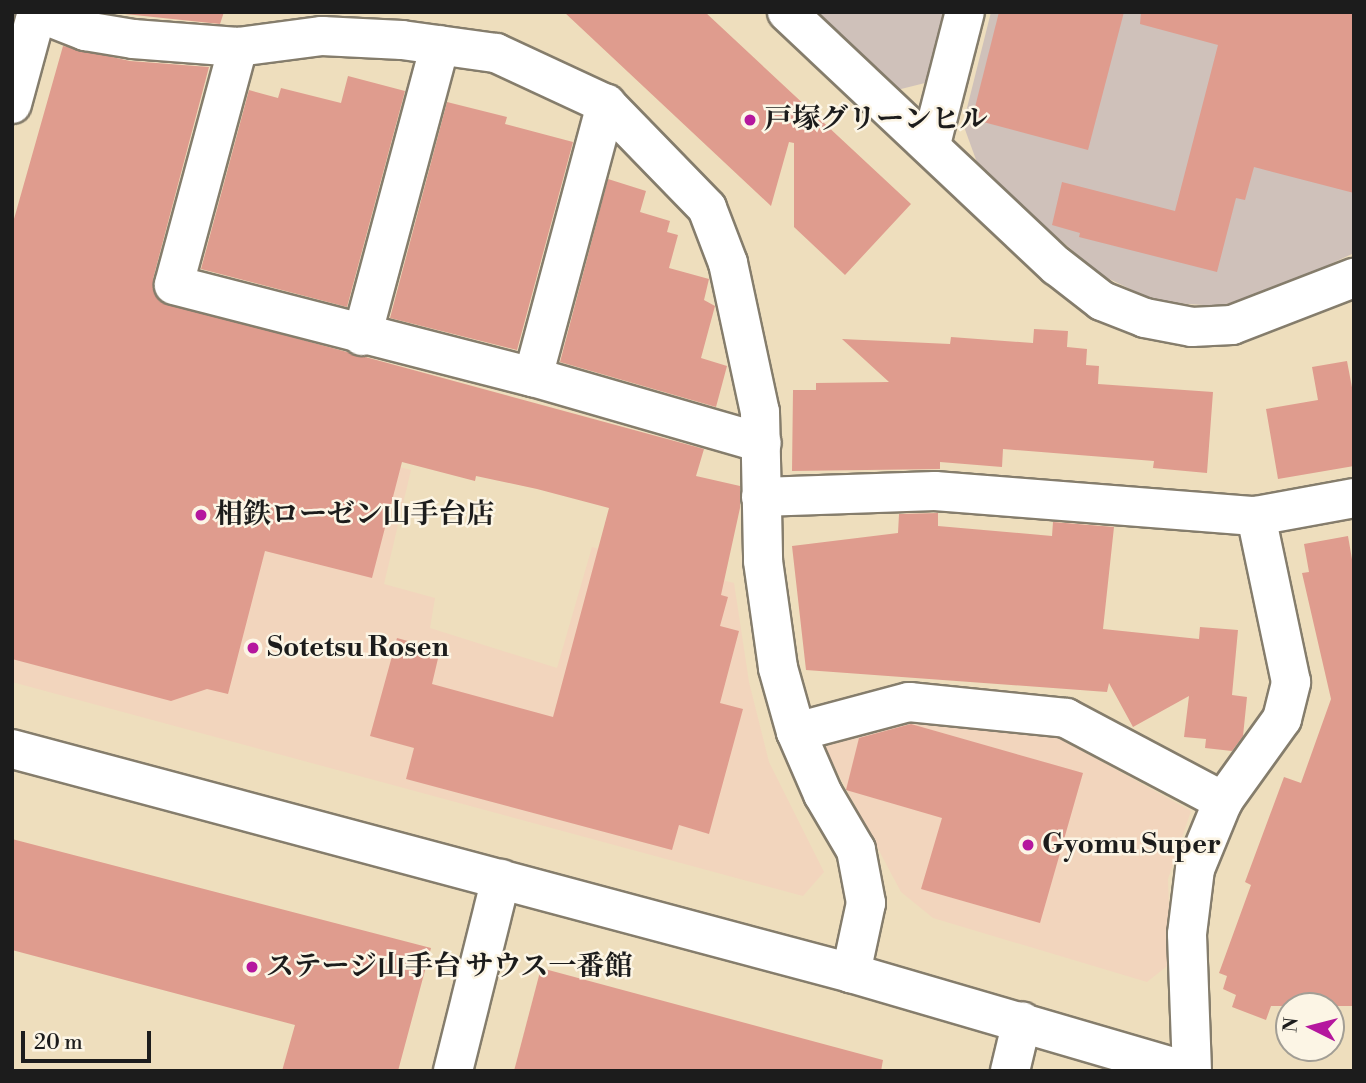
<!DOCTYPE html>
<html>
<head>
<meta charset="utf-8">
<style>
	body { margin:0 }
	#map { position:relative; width:1366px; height:1083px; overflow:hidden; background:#eedebd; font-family:"Libre Bodoni","Noto Serif JP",serif }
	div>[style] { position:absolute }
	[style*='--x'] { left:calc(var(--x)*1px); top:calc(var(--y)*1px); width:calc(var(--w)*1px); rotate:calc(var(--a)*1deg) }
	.built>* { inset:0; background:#f2d5bd }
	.industrial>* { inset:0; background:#cfc1ba }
	.building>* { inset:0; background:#df9c8e }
	.roads { filter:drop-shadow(2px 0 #857d6c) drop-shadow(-2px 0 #857d6c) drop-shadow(0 2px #857d6c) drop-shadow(0 -2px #857d6c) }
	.street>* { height:38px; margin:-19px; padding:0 19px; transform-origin:19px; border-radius:19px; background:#fff }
	.secondary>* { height:38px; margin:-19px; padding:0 19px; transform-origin:19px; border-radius:19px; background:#fff }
	.dots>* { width:19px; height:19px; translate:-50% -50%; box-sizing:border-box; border:4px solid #fcf5e5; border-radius:50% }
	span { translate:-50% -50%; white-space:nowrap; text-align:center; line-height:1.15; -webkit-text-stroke:5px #fcf5e5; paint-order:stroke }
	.poi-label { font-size:28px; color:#1c1c1c; font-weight:700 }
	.left { translate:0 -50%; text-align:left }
	.frame { position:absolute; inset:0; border:14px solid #1c1c1c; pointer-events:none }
	.north { position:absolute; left:1275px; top:992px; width:70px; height:70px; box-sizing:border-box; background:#fcf5e5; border:2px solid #a29e95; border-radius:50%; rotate:276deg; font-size:19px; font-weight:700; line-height:28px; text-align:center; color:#1c1c1c }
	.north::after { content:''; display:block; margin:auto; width:24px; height:32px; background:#b5179e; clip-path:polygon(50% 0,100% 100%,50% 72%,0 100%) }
	.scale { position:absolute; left:21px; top:1031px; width:130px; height:32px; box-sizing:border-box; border:4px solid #1c1c1c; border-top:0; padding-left:9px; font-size:21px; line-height:24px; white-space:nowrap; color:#1c1c1c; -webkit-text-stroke:5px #fcf5e5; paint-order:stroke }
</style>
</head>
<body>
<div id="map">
	<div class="built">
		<i style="clip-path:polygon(12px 368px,411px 470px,384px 584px,435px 598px,430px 628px,557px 668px,592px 547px,734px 583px,749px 682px,769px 762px,824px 872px,803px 896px,12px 682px)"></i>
		<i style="clip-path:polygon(909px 720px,1059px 738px,1191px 811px,1168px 879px,1171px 963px,1147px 982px,933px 918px,901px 892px,824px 747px)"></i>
	</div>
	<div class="industrial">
		<i style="clip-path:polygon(812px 12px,951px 12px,933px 81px,897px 90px)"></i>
		<i style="clip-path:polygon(991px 12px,1354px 12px,1354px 253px,1273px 291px,1219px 306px,1157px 302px,1099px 274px,979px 168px,963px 124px)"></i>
	</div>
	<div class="building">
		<i style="clip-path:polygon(106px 12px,224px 12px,220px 24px)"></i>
		<i style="clip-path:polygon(564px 12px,705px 12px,911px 204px,845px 275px,794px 227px,794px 143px,789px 142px,771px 206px)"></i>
		<i style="clip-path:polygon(999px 12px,1124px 12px,1088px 150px,972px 119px)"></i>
		<i style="clip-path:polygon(1141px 12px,1354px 12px,1354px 193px,1254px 167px,1245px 200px,1236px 198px,1217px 272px,1079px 237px,1080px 233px,1052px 225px,1062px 182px,1175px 211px,1218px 45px,1140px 24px)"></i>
		<i style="clip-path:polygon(63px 46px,130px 61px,209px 67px,153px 279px,159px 301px,704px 449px,696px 476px,740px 486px,740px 508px,721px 595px,728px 597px,720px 626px,739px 631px,720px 703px,743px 709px,709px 834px,679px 825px,672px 850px,406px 779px,414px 748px,370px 736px,397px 638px,440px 650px,432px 684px,553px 717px,609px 508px,537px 489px,476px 476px,475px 481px,402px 462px,372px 578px,265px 551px,228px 694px,207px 689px,171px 701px,12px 659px,12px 226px)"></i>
		<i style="clip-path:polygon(348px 76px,405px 91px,347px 307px,201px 269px,249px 90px,278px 98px,281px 88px,341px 103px)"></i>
		<i style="clip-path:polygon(447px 102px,507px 117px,505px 124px,573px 142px,517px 350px,390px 318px)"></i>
		<i style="clip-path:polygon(608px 179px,646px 191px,640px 212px,670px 221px,667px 232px,678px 235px,669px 268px,709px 279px,704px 300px,715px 306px,701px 358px,727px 366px,716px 407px,560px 362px)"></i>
		<i style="clip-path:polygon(1034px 329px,1068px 331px,1067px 347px,1087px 349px,1086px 365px,1099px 366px,1098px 384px,1213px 392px,1207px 473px,1153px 468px,1154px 461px,1003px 449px,1002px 467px,940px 462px,940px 469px,792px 471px,793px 390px,816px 390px,816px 383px,889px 382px,842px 339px,950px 344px,951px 337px,1033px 343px)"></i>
		<i style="clip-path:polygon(1347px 361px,1354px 398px,1354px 466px,1278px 479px,1266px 409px,1318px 400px,1312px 367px)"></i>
		<i style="clip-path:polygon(938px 513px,938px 526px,1052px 536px,1053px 522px,1114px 527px,1103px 629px,1199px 639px,1200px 627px,1238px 630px,1232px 695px,1247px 697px,1243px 736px,1232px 751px,1205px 748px,1206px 739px,1184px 737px,1189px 696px,1133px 727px,1109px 683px,1107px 692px,806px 670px,792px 546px,898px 533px,899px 514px)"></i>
		<i style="clip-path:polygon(1348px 536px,1354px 571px,1354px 1006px,1271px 1006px,1266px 1020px,1232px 1007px,1236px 995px,1223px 989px,1227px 976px,1219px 973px,1251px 885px,1245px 882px,1284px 777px,1301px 783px,1331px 699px,1302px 573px,1309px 572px,1304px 544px)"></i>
		<i style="clip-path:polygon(911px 724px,1083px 773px,1040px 923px,921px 889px,942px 818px,846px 790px,859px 738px)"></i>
		<i style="clip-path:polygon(12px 839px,431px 948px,398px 1071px,282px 1071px,295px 1025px,12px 950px)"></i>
		<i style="clip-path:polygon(541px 968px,883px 1060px,881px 1071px,514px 1071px)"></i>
	</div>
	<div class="roads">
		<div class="street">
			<i style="--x:238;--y:47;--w:246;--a:105.1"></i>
			<i style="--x:174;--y:285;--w:371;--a:14.4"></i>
			<i style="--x:533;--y:377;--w:238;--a:16.1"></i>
			<i style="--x:931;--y:144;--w:136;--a:-75.6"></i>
			<i style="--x:362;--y:336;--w:301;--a:-75"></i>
			<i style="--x:533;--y:377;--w:283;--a:-75"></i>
			<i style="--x:761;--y:497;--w:174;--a:-2"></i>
			<i style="--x:935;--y:491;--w:322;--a:4.5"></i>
			<i style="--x:1256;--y:516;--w:100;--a:-10.4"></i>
			<i style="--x:796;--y:732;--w:117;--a:-14.9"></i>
			<i style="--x:909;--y:702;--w:158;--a:5.8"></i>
			<i style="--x:1066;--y:718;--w:178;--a:27.9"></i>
			<i style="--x:453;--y:1071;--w:198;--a:-76"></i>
			<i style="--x:1010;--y:1071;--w:51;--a:-76.5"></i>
			<i style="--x:1192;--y:1071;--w:137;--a:-92.1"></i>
			<i style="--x:1187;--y:934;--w:65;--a:-83"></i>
			<i style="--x:1195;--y:869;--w:74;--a:-67.6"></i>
			<i style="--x:1223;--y:801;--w:101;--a:-54.3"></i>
			<i style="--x:1282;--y:719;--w:38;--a:-76"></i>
			<i style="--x:1291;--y:682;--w:170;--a:-101.9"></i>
		</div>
		<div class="secondary">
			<i style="--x:37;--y:12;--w:52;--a:21.6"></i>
			<i style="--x:85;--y:31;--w:49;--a:9.5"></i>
			<i style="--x:133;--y:39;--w:105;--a:4.4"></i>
			<i style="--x:238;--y:47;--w:85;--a:-7.5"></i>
			<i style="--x:322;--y:36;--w:80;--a:2.9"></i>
			<i style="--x:402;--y:40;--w:95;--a:7.9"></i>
			<i style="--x:496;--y:53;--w:121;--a:24.9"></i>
			<i style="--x:606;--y:104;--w:145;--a:45.8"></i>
			<i style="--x:707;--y:208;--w:59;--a:69.1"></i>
			<i style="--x:728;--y:263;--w:152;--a:77.9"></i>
			<i style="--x:760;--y:412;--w:149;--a:88.8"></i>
			<i style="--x:763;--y:561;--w:108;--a:82"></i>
			<i style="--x:778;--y:668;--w:66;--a:74.3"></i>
			<i style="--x:796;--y:732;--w:68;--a:66.5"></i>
			<i style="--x:823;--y:794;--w:65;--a:59.5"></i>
			<i style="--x:856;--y:850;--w:54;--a:79.3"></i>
			<i style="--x:866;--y:903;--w:72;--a:102.1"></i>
			<i style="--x:787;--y:12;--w:371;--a:43.3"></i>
			<i style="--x:1057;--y:266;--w:57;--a:37.9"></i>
			<i style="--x:1102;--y:301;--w:46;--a:21.6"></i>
			<i style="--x:1145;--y:318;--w:48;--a:10.8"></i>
			<i style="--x:1192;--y:327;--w:40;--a:-2.9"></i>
			<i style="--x:1232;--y:325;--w:131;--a:-21.1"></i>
			<i style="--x:12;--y:104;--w:95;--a:-74.8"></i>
			<i style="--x:12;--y:749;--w:868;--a:14.95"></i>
			<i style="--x:851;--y:973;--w:350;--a:16.3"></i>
		</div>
	</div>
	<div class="dots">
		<i style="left:750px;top:120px;background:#b5179e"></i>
		<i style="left:201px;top:515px;background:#b5179e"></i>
		<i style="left:253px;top:648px;background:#b5179e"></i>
		<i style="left:1028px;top:845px;background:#b5179e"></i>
		<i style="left:252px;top:967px;background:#b5179e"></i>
	</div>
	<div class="poi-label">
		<span class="left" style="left:764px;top:120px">戸塚グリーンヒル</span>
		<span class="left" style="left:215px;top:515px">相鉄ローゼン山手台店</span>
		<span class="left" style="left:267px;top:648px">Sotetsu Rosen</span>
		<span class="left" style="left:1042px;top:845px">Gyomu Super</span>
		<span class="left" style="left:266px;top:967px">ステージ山手台 サウス一番館</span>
	</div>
	<div class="frame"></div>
	<div class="north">N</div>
	<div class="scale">20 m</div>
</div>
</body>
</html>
